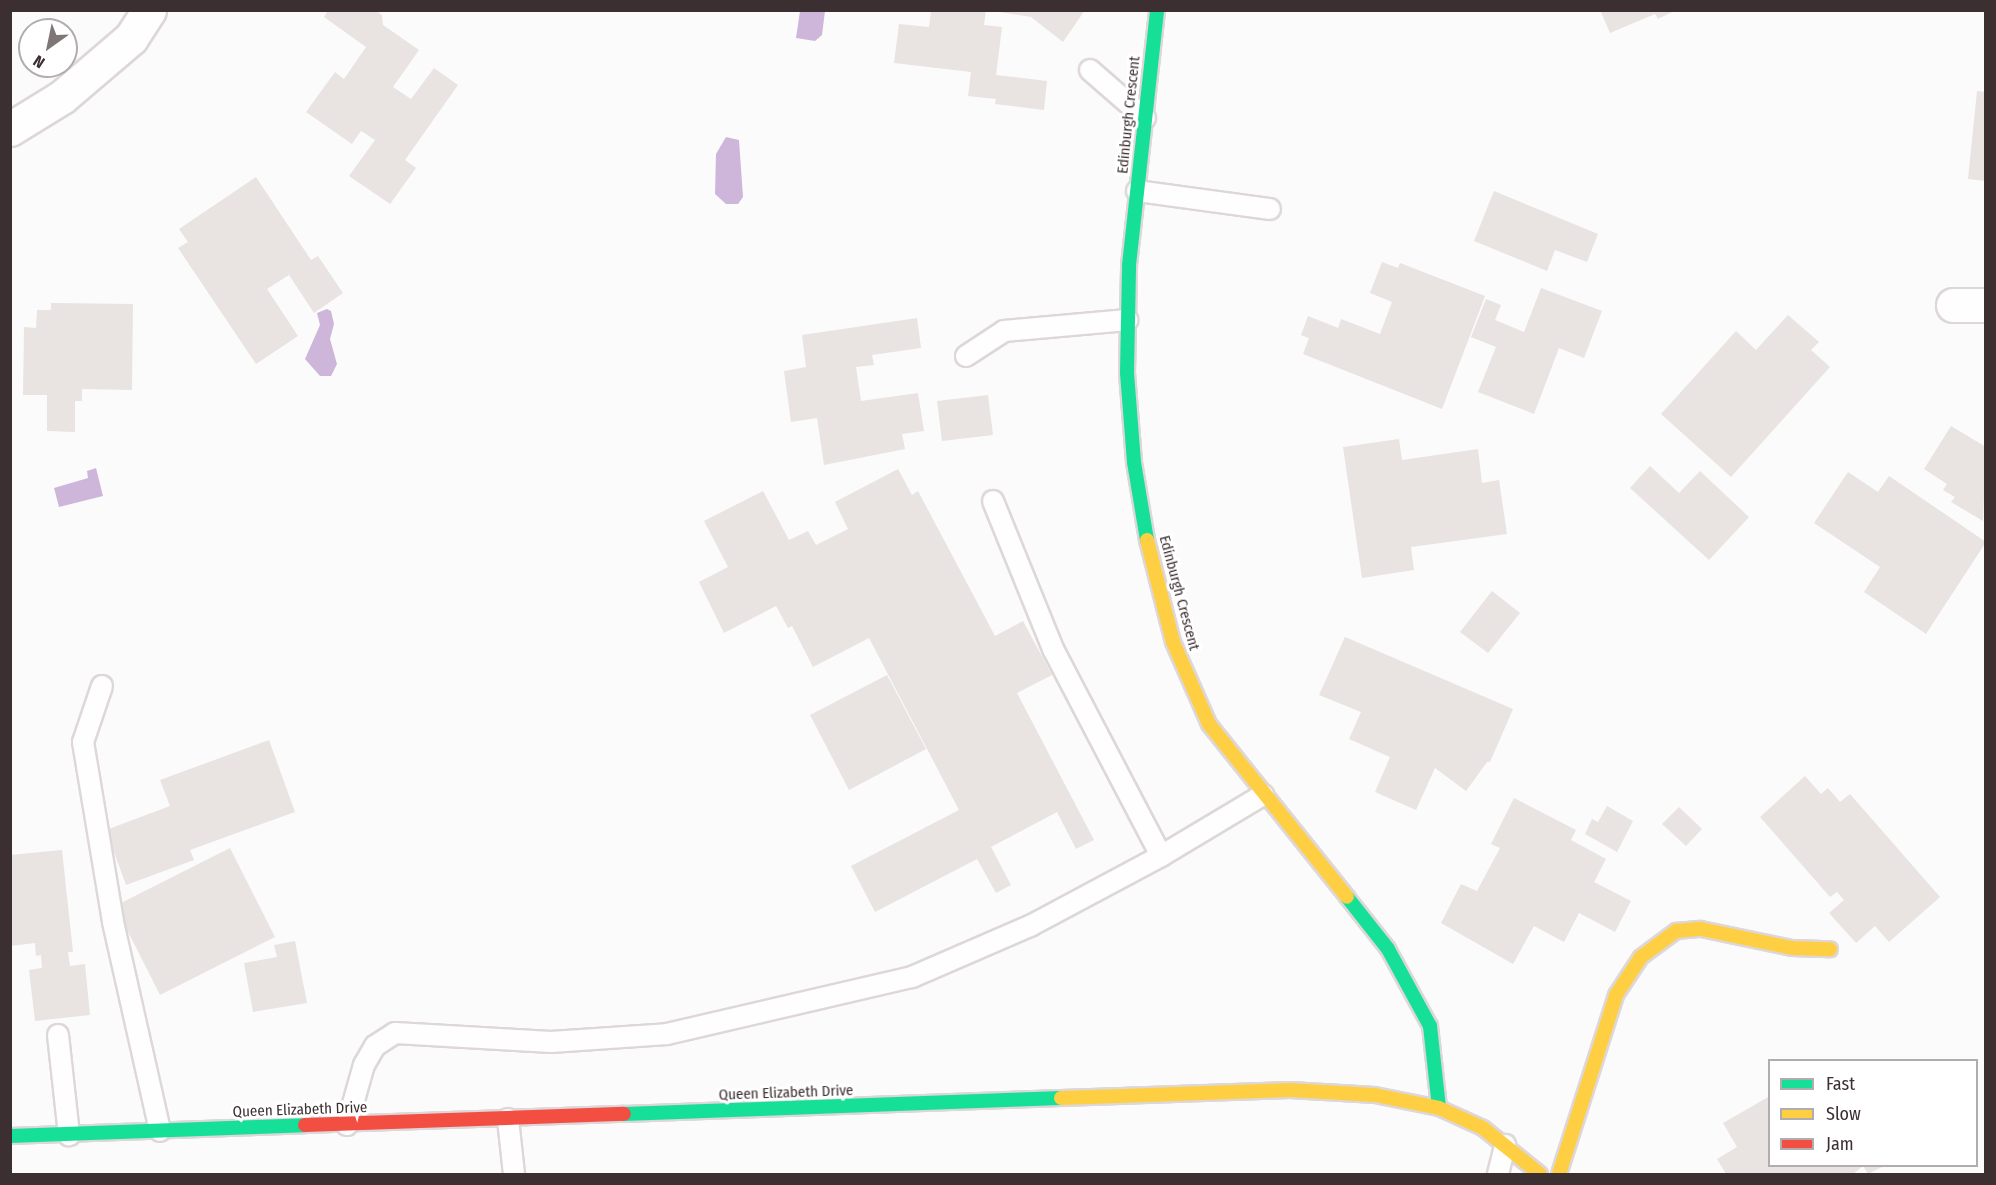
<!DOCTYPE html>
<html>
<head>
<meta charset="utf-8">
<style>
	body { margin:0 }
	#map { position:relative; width:1996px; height:1185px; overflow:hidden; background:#fbfbfb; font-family:"Fira Sans Condensed",sans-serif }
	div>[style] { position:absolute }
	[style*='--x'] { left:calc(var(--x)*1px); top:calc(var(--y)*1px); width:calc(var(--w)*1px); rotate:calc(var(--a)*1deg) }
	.water>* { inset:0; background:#ceb6db }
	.building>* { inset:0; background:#e9e3e1 }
	.roads { filter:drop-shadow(2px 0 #ded7d9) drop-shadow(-2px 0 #ded7d9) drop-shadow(0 2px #ded7d9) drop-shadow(0 -2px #ded7d9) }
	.lane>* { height:20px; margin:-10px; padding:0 10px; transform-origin:10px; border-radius:10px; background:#fefefe }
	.street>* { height:33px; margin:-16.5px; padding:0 16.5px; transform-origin:16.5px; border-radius:16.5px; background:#fefefe }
	.fast>* { height:14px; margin:-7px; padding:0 7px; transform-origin:7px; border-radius:7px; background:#16e098 }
	.slow>* { height:14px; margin:-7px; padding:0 7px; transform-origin:7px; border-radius:7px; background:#ffcf43 }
	.jam>* { height:14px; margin:-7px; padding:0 7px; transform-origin:7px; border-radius:7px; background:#f24e42 }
	span { translate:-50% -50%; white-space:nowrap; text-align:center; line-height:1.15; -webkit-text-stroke:6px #fff; paint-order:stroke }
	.street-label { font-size:15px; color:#3c2f31 }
	.frame { position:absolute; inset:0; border:12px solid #3c2f31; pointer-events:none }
	.legend { position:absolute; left:1768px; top:1059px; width:210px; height:108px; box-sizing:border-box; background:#fff; border:2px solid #b1acad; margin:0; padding:8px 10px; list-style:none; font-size:18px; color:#3c2f31 }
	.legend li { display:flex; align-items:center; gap:12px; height:30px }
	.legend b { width:30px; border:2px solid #b1acad }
	.north { position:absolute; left:18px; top:18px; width:60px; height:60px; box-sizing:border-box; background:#fff; border:2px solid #b1acad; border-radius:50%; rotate:213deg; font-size:16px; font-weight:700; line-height:24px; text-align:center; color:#3c2f31 }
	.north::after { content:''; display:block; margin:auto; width:21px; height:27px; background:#7f7678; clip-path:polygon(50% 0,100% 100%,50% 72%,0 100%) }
</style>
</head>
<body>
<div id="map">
	<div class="water">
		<i style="clip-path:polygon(800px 11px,825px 11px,822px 35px,815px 41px,796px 38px)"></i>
		<i style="clip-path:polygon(726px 137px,739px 140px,743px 197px,738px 204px,726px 204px,715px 194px,716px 154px)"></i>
		<i style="clip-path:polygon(327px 309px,331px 311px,334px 324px,330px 339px,337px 364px,331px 376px,320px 376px,305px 359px,320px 325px,317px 313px)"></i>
		<i style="clip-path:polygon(96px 468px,103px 496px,59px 507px,54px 488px,88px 478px,87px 471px)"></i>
	</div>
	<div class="building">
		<i style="clip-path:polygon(328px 10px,375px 10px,382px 15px,383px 25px,419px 50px,393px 87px,411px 99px,434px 68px,458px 85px,405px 160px,416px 168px,390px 204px,349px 176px,375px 140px,361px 131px,352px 144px,306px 112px,335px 72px,344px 79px,366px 47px,324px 17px)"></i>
		<i style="clip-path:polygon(931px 10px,986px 10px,984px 25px,1002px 27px,996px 75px,1047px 81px,1044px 110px,995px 104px,996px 99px,968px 96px,971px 72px,894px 63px,899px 24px,929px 27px)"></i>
		<i style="clip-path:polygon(987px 10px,1085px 10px,1063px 42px,1031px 17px)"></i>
		<i style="clip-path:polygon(1600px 10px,1676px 10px,1658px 19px,1655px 14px,1610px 33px)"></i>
		<i style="clip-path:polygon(1977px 91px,1986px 92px,1986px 181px,1968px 179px)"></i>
		<i style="clip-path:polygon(256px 177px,311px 260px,318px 256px,343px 293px,314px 313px,289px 275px,267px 289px,298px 336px,256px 364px,178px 248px,188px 242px,179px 229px)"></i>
		<i style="clip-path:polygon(1494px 191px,1598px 234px,1587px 262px,1555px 250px,1547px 271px,1474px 241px)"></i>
		<i style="clip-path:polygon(1382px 262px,1398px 268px,1400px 263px,1485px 296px,1442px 409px,1303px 354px,1309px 338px,1301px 335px,1308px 316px,1338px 328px,1341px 319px,1380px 334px,1392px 302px,1370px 293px)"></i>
		<i style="clip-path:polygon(1541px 288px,1602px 311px,1584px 358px,1559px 348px,1534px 414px,1478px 392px,1496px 347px,1471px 337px,1486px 299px,1501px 305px,1495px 320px,1524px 332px)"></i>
		<i style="clip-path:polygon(51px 303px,133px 304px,132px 390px,82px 389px,82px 401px,75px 401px,75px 432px,47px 431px,47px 395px,23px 395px,24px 327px,36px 328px,37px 310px,51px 310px)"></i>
		<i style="clip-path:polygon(1788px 315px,1819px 342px,1811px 350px,1830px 367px,1731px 477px,1661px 414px,1736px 331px,1756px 350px)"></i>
		<i style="clip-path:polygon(917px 318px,921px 348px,872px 355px,874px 365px,856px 367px,861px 401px,918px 393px,924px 431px,902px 434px,905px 449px,824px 465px,817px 418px,791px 422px,784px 371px,806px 367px,802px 335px)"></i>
		<i style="clip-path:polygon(988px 395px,993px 435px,942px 441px,937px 401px)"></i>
		<i style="clip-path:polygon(1951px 426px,1986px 447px,1983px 521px,1951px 502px,1955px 497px,1943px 490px,1947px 484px,1924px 469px)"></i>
		<i style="clip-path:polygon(1399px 439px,1402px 460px,1478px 449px,1482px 483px,1499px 480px,1507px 534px,1411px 547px,1414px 570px,1362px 578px,1343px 447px)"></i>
		<i style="clip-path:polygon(1650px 466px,1679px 493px,1700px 471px,1749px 517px,1709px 560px,1630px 488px)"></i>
		<i style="clip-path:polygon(898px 469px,912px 495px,918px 491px,995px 636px,1023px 621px,1052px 675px,1017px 693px,1094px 840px,1076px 849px,1057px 812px,991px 847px,1011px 885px,996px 893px,977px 859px,875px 912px,851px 866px,959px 810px,869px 638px,813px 667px,792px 626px,788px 628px,776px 606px,724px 633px,699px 582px,728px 567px,704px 521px,763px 491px,789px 540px,808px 531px,816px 545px,848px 529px,835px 502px)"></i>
		<i style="clip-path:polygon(1848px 472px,1878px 492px,1889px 476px,1986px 542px,1926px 634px,1864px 592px,1880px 567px,1814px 523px)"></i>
		<i style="clip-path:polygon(1492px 591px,1520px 613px,1488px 653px,1460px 632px)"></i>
		<i style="clip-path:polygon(1345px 637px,1513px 709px,1490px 762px,1487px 762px,1466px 791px,1435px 768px,1416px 810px,1375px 792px,1390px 757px,1349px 739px,1361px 712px,1319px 695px)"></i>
		<i style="clip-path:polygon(887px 675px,926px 749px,849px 790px,810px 715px)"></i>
		<i style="clip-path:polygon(269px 740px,295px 812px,190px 850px,194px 860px,126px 885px,106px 830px,170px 806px,160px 780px)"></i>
		<i style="clip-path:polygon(1805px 776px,1821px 794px,1828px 788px,1840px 802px,1850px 794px,1940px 897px,1889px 942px,1875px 926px,1856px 943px,1829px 913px,1844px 900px,1837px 892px,1830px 897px,1760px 817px)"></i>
		<i style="clip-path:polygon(1514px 798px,1576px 830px,1571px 840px,1606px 859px,1594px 882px,1631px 901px,1615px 932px,1579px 913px,1564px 942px,1534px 926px,1513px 964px,1441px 923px,1461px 884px,1477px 891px,1500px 848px,1491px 844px)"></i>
		<i style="clip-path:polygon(1607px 806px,1633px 821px,1617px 852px,1585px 834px,1592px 819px,1598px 822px)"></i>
		<i style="clip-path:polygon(1679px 807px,1702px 829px,1686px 846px,1662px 824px)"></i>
		<i style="clip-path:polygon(230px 848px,275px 937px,160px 995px,115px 906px)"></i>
		<i style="clip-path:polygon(62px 850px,73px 952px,68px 952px,70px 966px,85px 964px,90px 1015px,35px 1021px,29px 970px,42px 968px,41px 955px,36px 956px,35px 943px,10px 946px,10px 855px)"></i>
		<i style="clip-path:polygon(295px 941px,307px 1003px,253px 1012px,244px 963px,277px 957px,274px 945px)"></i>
		<i style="clip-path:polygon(1770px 1096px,1770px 1166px,1884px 1166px,1868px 1174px,1863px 1166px,1853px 1174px,1726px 1174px,1717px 1159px,1737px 1147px,1723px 1123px)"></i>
	</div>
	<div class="roads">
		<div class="lane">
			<i style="--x:1090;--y:70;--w:73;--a:41.1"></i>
			<i style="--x:1137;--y:191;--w:134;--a:7.7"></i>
			<i style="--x:966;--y:356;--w:45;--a:-33.3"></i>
			<i style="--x:1004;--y:331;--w:124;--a:-5.1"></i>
			<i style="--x:993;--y:501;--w:160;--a:67.9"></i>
			<i style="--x:1053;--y:649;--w:233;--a:62.4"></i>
			<i style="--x:102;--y:686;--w:59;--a:108.7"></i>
			<i style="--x:83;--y:742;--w:182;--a:80.5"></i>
			<i style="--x:113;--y:922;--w:214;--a:77.3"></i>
			<i style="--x:58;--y:1035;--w:101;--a:83.7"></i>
			<i style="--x:508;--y:1119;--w:55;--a:83.8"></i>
			<i style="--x:347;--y:1125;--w:62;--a:-74.2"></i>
			<i style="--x:364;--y:1065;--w:22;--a:-60"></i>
			<i style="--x:375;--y:1046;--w:24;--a:-33"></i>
			<i style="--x:395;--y:1033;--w:156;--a:3.3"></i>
			<i style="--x:551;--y:1042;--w:116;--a:-3.9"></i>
			<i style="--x:667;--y:1034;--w:252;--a:-13.1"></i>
			<i style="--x:912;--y:977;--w:129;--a:-23.4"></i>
			<i style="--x:1030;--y:926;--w:149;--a:-28.1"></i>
			<i style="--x:1161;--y:856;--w:119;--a:-30.9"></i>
			<i style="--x:1498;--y:1174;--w:30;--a:-76"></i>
		</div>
		<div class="street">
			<i style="--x:10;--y:129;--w:61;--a:-31.6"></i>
			<i style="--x:62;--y:97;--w:91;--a:-40.5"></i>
			<i style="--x:131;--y:38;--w:33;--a:-57"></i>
			<i style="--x:1953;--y:305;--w:33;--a:0"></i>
		</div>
		<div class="fast">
			<i style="--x:1147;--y:540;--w:79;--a:-99.5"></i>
			<i style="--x:1134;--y:462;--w:89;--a:-94.5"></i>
			<i style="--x:1127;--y:373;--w:108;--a:-88.9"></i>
			<i style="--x:1129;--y:265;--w:257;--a:-83.7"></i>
			<i style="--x:1347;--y:897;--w:66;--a:51.7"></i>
			<i style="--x:1388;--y:949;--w:88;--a:61.4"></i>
			<i style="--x:1430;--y:1026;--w:82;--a:83.7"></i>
			<i style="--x:624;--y:1114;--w:437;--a:-2.1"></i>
			<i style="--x:10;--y:1136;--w:295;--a:-2.1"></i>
		</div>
		<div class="slow">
			<i style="--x:1147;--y:540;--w:105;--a:75.7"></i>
			<i style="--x:1173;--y:642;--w:90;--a:66.3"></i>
			<i style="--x:1209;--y:724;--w:221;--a:51.4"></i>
			<i style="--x:1061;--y:1098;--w:229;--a:-2"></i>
			<i style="--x:1290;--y:1090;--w:85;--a:3.4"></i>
			<i style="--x:1375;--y:1095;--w:65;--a:11.5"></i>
			<i style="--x:1439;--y:1108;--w:48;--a:24.4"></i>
			<i style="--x:1483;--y:1128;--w:73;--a:38.9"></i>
			<i style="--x:1559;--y:1174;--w:188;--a:-72.3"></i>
			<i style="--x:1616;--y:995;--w:45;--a:-56.7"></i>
			<i style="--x:1641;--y:957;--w:44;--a:-36.6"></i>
			<i style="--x:1676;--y:931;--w:25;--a:-5"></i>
			<i style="--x:1701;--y:929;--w:93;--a:11.8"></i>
			<i style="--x:1792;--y:948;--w:38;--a:2"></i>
		</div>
		<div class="jam">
			<i style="--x:305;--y:1125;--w:319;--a:-2"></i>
		</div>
	</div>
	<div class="street-label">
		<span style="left:1129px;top:115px;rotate:-84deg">Edinburgh Crescent</span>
		<span style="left:1179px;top:593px;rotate:75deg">Edinburgh Crescent</span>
		<span style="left:786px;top:1093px;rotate:-2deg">Queen Elizabeth Drive</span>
		<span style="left:300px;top:1110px;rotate:-2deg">Queen Elizabeth Drive</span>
	</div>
	<div class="frame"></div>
	<ul class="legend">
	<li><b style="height:8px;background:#16e098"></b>Fast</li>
	<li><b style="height:8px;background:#ffcf43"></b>Slow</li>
	<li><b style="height:8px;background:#f24e42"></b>Jam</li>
	</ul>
	<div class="north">N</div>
</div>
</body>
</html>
